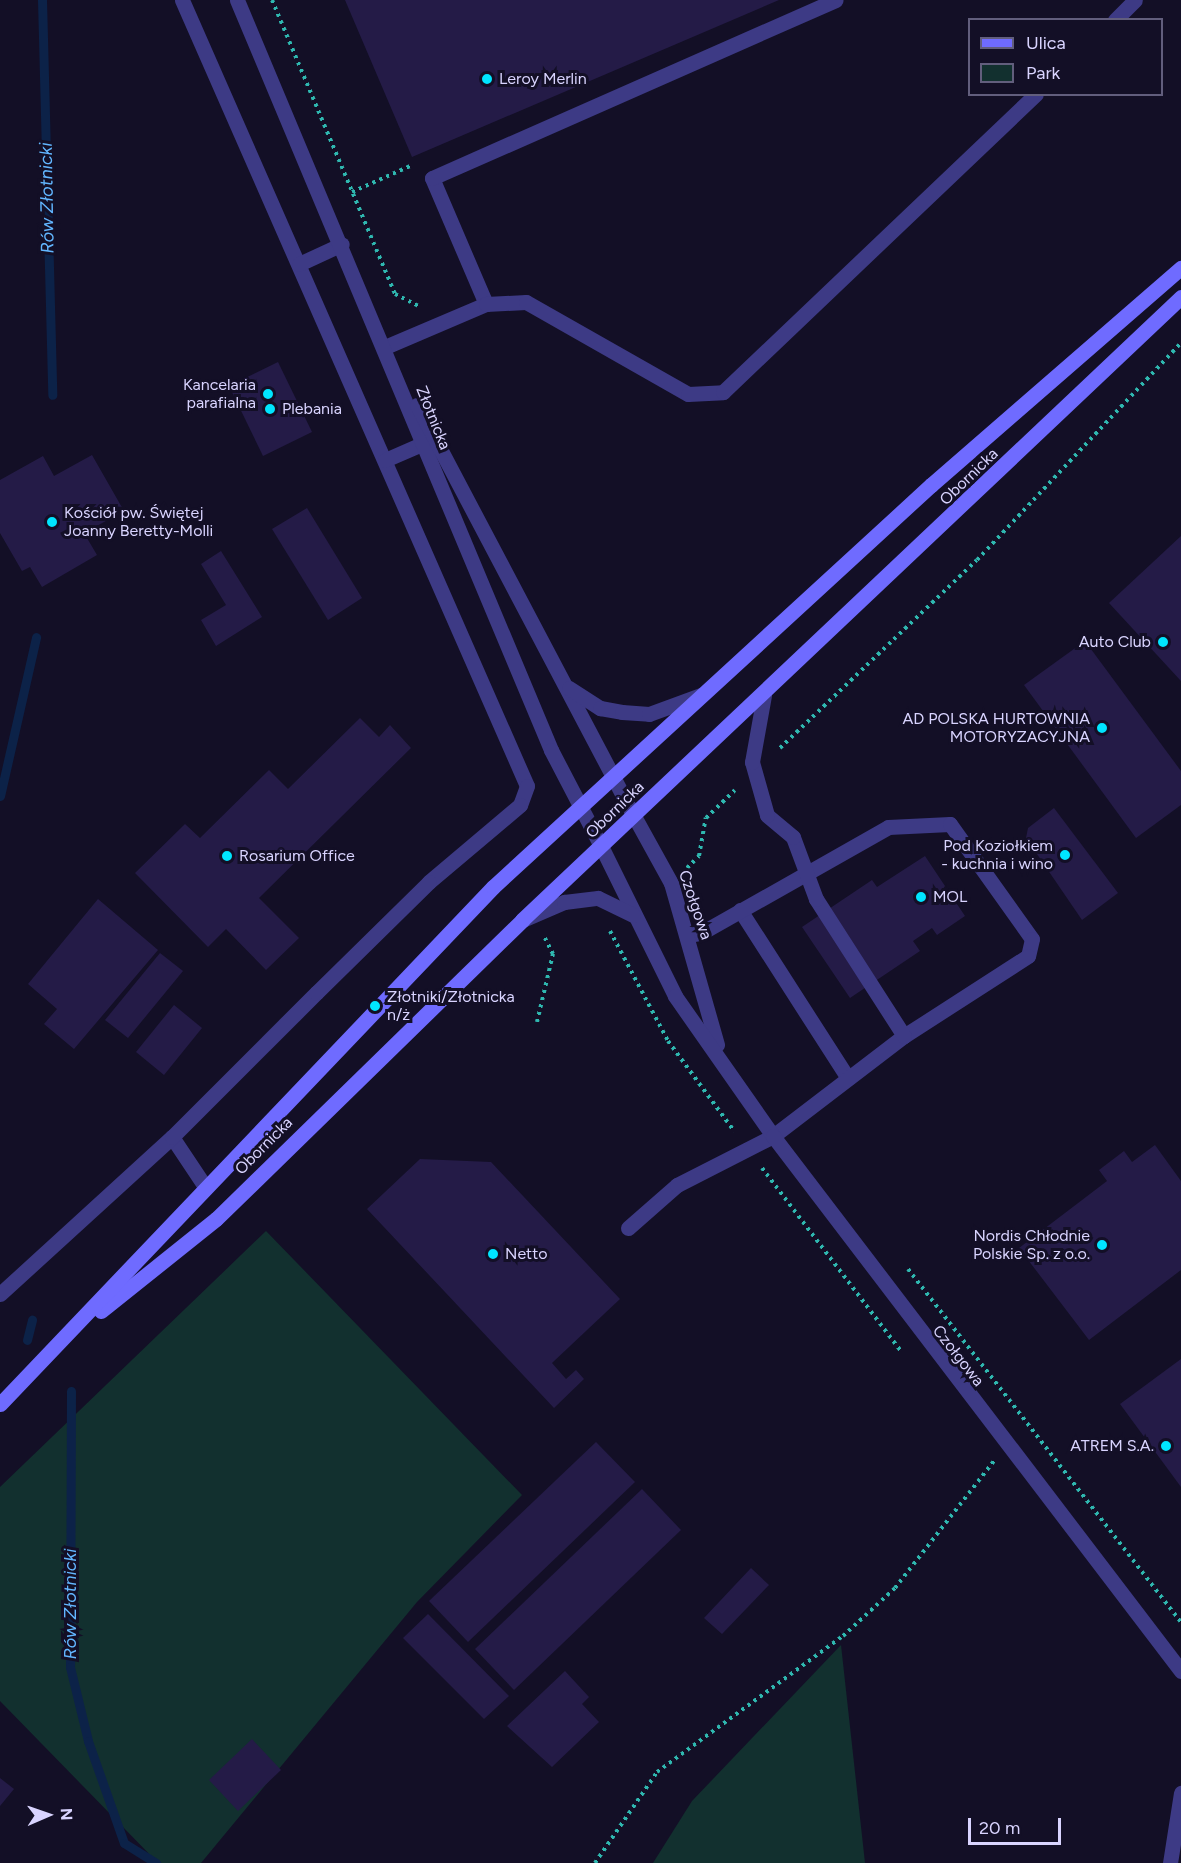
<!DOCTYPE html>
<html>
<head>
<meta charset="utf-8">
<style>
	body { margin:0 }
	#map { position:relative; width:1181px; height:1863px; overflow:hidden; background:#130f26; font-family:Figtree,sans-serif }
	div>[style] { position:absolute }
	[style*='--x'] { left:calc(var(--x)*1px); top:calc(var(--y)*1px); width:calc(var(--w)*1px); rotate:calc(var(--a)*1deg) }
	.green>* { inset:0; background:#12302f }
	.stream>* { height:9px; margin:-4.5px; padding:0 4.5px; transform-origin:4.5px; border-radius:4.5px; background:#0c2248 }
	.building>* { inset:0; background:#241b47 }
	.path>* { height:4px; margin-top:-2px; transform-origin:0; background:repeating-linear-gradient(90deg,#2fb8b0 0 3px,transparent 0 7.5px) }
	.service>* { height:15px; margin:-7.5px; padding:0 7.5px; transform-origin:7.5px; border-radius:7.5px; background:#3d3a85 }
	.minor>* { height:15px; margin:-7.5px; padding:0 7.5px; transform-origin:7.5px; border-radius:7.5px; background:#3d3a85 }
	.tertiary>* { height:15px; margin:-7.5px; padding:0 7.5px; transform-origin:7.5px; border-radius:7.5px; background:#3d3a85 }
	.secondary>* { height:15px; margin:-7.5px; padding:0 7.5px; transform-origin:7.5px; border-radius:7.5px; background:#6f6bff }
	.dots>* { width:16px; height:16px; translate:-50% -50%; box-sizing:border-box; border:3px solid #130f26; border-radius:50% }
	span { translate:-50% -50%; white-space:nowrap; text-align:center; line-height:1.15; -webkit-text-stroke:6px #130f26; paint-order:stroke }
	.poi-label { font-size:16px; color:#d9d4ff }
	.left { translate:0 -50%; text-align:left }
	.right { translate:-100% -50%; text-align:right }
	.street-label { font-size:16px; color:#d9d4ff }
	.water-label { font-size:18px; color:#62b6ff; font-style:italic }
	.legend { position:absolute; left:968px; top:18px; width:195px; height:78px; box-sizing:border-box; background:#130f26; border:2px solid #625e7d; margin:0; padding:8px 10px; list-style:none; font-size:18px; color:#d9d4ff }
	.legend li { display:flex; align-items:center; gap:12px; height:30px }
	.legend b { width:30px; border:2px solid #625e7d }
	.north { position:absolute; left:18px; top:1785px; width:60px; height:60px; -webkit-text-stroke:4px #130f26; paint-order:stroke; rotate:88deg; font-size:16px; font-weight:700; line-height:24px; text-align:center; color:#d9d4ff }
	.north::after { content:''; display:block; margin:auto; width:21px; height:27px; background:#d9d4ff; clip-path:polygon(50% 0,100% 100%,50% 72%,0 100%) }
	.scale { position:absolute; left:968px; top:1818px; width:93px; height:27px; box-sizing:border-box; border:3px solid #d9d4ff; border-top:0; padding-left:8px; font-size:18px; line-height:21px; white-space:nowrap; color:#d9d4ff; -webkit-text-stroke:4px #130f26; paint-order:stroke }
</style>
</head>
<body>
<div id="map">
	<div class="green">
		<i style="clip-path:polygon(266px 1231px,522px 1495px,417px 1602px,201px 1863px,158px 1863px,0 1701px,0 1487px)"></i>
		<i style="clip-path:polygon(841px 1645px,865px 1863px,653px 1863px,692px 1801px)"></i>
	</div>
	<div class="stream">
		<i style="--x:42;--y:0;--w:395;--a:88.5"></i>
		<i style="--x:0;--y:796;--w:163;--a:-77.2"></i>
		<i style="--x:27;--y:1340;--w:21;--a:-76"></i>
		<i style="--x:71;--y:1391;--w:276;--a:90.2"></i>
		<i style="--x:70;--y:1667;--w:76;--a:76.3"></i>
		<i style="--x:88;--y:1741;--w:108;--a:70.6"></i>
		<i style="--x:124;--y:1843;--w:38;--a:32"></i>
	</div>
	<div class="building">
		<i style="clip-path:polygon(345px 0,779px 0,412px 157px)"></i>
		<i style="clip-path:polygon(278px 362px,312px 432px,263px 456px,229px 386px)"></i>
		<i style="clip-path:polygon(92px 455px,124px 511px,84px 533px,97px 555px,42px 587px,30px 567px,22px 571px,0 533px,0 480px,43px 456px,54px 476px)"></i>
		<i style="clip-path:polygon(307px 508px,362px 598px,328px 620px,272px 529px)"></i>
		<i style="clip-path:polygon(1181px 536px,1181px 681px,1109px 603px)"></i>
		<i style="clip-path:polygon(221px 551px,262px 617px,216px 646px,201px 620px,226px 605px,201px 564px)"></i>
		<i style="clip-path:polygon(1085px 641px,1181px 771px,1181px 805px,1136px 838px,1024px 685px)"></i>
		<i style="clip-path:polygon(360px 718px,379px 737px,390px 725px,411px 748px,259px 898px,299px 938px,266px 970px,226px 929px,208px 947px,135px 873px,185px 824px,200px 838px,269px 770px,288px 789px)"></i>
		<i style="clip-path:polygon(1054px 808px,1118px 893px,1082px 920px,1026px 838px,1028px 828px)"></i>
		<i style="clip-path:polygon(925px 856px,965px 916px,937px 935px,932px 928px,913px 941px,920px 951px,850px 998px,802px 927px,872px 880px,877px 887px)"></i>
		<i style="clip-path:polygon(98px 899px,158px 950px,74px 1049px,44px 1024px,57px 1009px,28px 984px)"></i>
		<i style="clip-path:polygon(160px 953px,183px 971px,128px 1038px,105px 1020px)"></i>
		<i style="clip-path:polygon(174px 1005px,202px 1028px,164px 1075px,136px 1052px)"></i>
		<i style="clip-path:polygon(1155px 1145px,1181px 1181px,1181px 1270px,1089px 1340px,1019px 1248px,1107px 1181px,1099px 1170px,1124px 1151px,1132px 1162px)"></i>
		<i style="clip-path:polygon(420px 1159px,491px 1162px,620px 1299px,552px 1363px,566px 1379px,576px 1370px,584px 1379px,554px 1408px,367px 1209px)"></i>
		<i style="clip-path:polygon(1181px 1359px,1181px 1487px,1120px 1404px)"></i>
		<i style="clip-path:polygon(596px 1442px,635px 1482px,468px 1642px,429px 1601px)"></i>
		<i style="clip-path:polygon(642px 1489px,681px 1530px,514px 1690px,475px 1649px)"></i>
		<i style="clip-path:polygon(751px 1568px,769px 1585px,722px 1634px,704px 1618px)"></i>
		<i style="clip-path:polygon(428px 1614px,509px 1696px,484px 1719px,403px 1638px)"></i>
		<i style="clip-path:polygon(565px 1671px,589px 1697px,582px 1704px,599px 1722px,552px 1767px,507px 1726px)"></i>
		<i style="clip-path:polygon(252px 1739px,281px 1770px,238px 1811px,209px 1780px)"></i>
		<i style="clip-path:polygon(0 1778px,14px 1789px,0 1806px)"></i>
	</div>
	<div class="path">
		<i style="--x:272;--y:0;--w:319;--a:67.3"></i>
		<i style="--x:395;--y:294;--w:27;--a:27"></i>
		<i style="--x:352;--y:192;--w:64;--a:-24.1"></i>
		<i style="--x:780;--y:748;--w:272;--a:-43.7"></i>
		<i style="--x:977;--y:560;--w:298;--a:-46.8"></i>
		<i style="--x:687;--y:868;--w:17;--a:-45"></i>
		<i style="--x:699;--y:856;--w:39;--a:-80"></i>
		<i style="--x:706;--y:818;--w:40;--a:-44"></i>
		<i style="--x:610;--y:931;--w:124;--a:62.2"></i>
		<i style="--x:668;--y:1041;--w:112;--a:53.7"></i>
		<i style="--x:537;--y:1022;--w:70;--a:-76.8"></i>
		<i style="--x:553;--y:954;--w:18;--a:-117"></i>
		<i style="--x:762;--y:1168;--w:230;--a:52.8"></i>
		<i style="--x:908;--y:1269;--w:446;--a:52.3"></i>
		<i style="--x:595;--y:1863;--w:110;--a:-55.7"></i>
		<i style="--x:657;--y:1772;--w:230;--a:-36.2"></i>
		<i style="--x:843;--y:1636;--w:71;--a:-42.7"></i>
		<i style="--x:895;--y:1588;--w:161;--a:-52.1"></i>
	</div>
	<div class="service">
		<i style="--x:1115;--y:20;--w:28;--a:-45"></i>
		<i style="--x:486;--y:304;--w:137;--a:-113.2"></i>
		<i style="--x:432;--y:178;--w:441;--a:-23.8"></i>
		<i style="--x:385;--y:347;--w:110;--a:-23.1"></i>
		<i style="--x:486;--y:304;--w:40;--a:-2.9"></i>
		<i style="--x:526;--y:302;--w:186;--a:29.6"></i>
		<i style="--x:688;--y:394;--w:35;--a:-3"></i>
		<i style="--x:723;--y:392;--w:432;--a:-43.6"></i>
		<i style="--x:740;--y:910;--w:200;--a:57.3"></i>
		<i style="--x:688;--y:935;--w:13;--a:-9"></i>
		<i style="--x:701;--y:933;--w:215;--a:-29.5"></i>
		<i style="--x:888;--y:827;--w:62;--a:-2.8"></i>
		<i style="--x:950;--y:824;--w:141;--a:54.5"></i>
		<i style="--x:1032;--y:939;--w:17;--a:103"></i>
		<i style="--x:1028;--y:956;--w:148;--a:147.2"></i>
		<i style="--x:172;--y:1137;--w:58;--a:56.3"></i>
		<i style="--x:628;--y:1228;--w:65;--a:-41.3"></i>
		<i style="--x:677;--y:1185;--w:108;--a:-27"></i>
		<i style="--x:773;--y:1136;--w:165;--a:-37.4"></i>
		<i style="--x:904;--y:1036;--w:163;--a:-122.7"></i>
		<i style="--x:816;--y:899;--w:66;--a:-110.4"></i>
		<i style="--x:793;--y:837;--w:34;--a:-140"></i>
		<i style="--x:767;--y:815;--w:55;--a:-105.8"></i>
		<i style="--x:752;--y:762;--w:68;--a:-79.8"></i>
		<i style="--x:0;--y:1294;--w:233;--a:-42.4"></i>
		<i style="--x:172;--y:1137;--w:204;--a:-45"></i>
	</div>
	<div class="minor">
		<i style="--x:182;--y:0;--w:858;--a:66.3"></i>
		<i style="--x:527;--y:786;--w:20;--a:110"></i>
		<i style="--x:520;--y:805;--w:119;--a:139.8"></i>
		<i style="--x:429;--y:882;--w:158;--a:135.5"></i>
		<i style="--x:299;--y:264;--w:47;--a:-24.9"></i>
		<i style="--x:385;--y:460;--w:43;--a:-23.6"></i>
		<i style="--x:634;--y:816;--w:77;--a:61.1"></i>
		<i style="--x:671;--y:883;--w:168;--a:74.1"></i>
		<i style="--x:602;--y:848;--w:165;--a:63.7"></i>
		<i style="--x:675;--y:996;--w:171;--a:55"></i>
		<i style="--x:773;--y:1136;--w:673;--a:52.67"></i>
		<i style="--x:525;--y:919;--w:43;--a:-23.6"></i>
		<i style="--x:564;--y:902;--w:34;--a:-7"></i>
		<i style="--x:598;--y:898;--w:39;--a:26"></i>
		<i style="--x:1170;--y:1863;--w:71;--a:-81.1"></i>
	</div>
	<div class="tertiary">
		<i style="--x:237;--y:0;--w:813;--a:67.28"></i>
		<i style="--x:551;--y:750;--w:110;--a:62.5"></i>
		<i style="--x:417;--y:405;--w:465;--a:62.2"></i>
		<i style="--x:569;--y:688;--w:37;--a:33"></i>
		<i style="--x:600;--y:708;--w:22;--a:10"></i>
		<i style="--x:622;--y:712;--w:27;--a:4"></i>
		<i style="--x:649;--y:714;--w:55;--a:-20.1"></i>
	</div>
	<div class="secondary">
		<i style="--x:101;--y:1311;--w:147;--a:-38.7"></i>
		<i style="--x:216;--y:1219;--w:428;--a:-44.3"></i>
		<i style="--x:522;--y:920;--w:907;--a:-43.39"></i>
		<i style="--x:0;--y:1404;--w:714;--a:-46.36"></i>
		<i style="--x:493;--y:887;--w:595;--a:-42.55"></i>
		<i style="--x:931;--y:485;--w:331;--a:-41"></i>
	</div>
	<div class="dots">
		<i style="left:487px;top:79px;background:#00e5ff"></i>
		<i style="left:268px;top:394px;background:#00e5ff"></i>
		<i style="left:270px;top:409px;background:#00e5ff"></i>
		<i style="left:52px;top:522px;background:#00e5ff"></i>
		<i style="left:1163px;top:642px;background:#00e5ff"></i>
		<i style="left:1102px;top:728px;background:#00e5ff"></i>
		<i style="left:1065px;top:855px;background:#00e5ff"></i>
		<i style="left:227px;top:856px;background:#00e5ff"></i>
		<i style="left:921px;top:897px;background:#00e5ff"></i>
		<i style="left:375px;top:1006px;background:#00e5ff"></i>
		<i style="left:1102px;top:1245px;background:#00e5ff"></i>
		<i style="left:493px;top:1254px;background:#00e5ff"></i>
		<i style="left:1166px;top:1446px;background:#00e5ff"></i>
	</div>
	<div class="poi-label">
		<span class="left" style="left:499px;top:79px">Leroy Merlin</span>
		<span class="right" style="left:256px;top:394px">Kancelaria<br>parafialna</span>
		<span class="left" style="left:282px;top:409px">Plebania</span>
		<span class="left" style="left:64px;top:522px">Kościół pw. Świętej<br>Joanny Beretty-Molli</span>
		<span class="right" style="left:1151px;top:642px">Auto Club</span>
		<span class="right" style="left:1090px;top:728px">AD POLSKA HURTOWNIA<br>MOTORYZACYJNA</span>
		<span class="right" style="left:1053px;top:855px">Pod Koziołkiem<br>- kuchnia i wino</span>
		<span class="left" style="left:239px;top:856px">Rosarium Office</span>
		<span class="left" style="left:933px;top:897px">MOL</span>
		<span class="left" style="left:387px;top:1006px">Złotniki/Złotnicka<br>n/ż</span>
		<span class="right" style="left:1090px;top:1245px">Nordis Chłodnie<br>Polskie Sp. z o.o.</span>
		<span class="left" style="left:505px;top:1254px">Netto</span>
		<span class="right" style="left:1154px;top:1446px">ATREM S.A.</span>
	</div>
	<div class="street-label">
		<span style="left:433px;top:418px;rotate:68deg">Złotnicka</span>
		<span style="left:969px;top:477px;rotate:-44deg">Obornicka</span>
		<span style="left:615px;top:810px;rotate:-44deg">Obornicka</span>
		<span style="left:695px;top:905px;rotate:71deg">Czołgowa</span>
		<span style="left:264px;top:1146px;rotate:-45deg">Obornicka</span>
		<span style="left:958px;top:1356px;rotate:52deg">Czołgowa</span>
	</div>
	<div class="water-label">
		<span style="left:47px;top:198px;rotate:-91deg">Rów Złotnicki</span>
		<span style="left:70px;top:1604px;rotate:-90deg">Rów Złotnicki</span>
	</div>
	<ul class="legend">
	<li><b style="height:8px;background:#6f6bff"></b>Ulica</li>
	<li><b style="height:16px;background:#12302f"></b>Park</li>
	</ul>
	<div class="north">N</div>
	<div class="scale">20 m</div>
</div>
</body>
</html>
